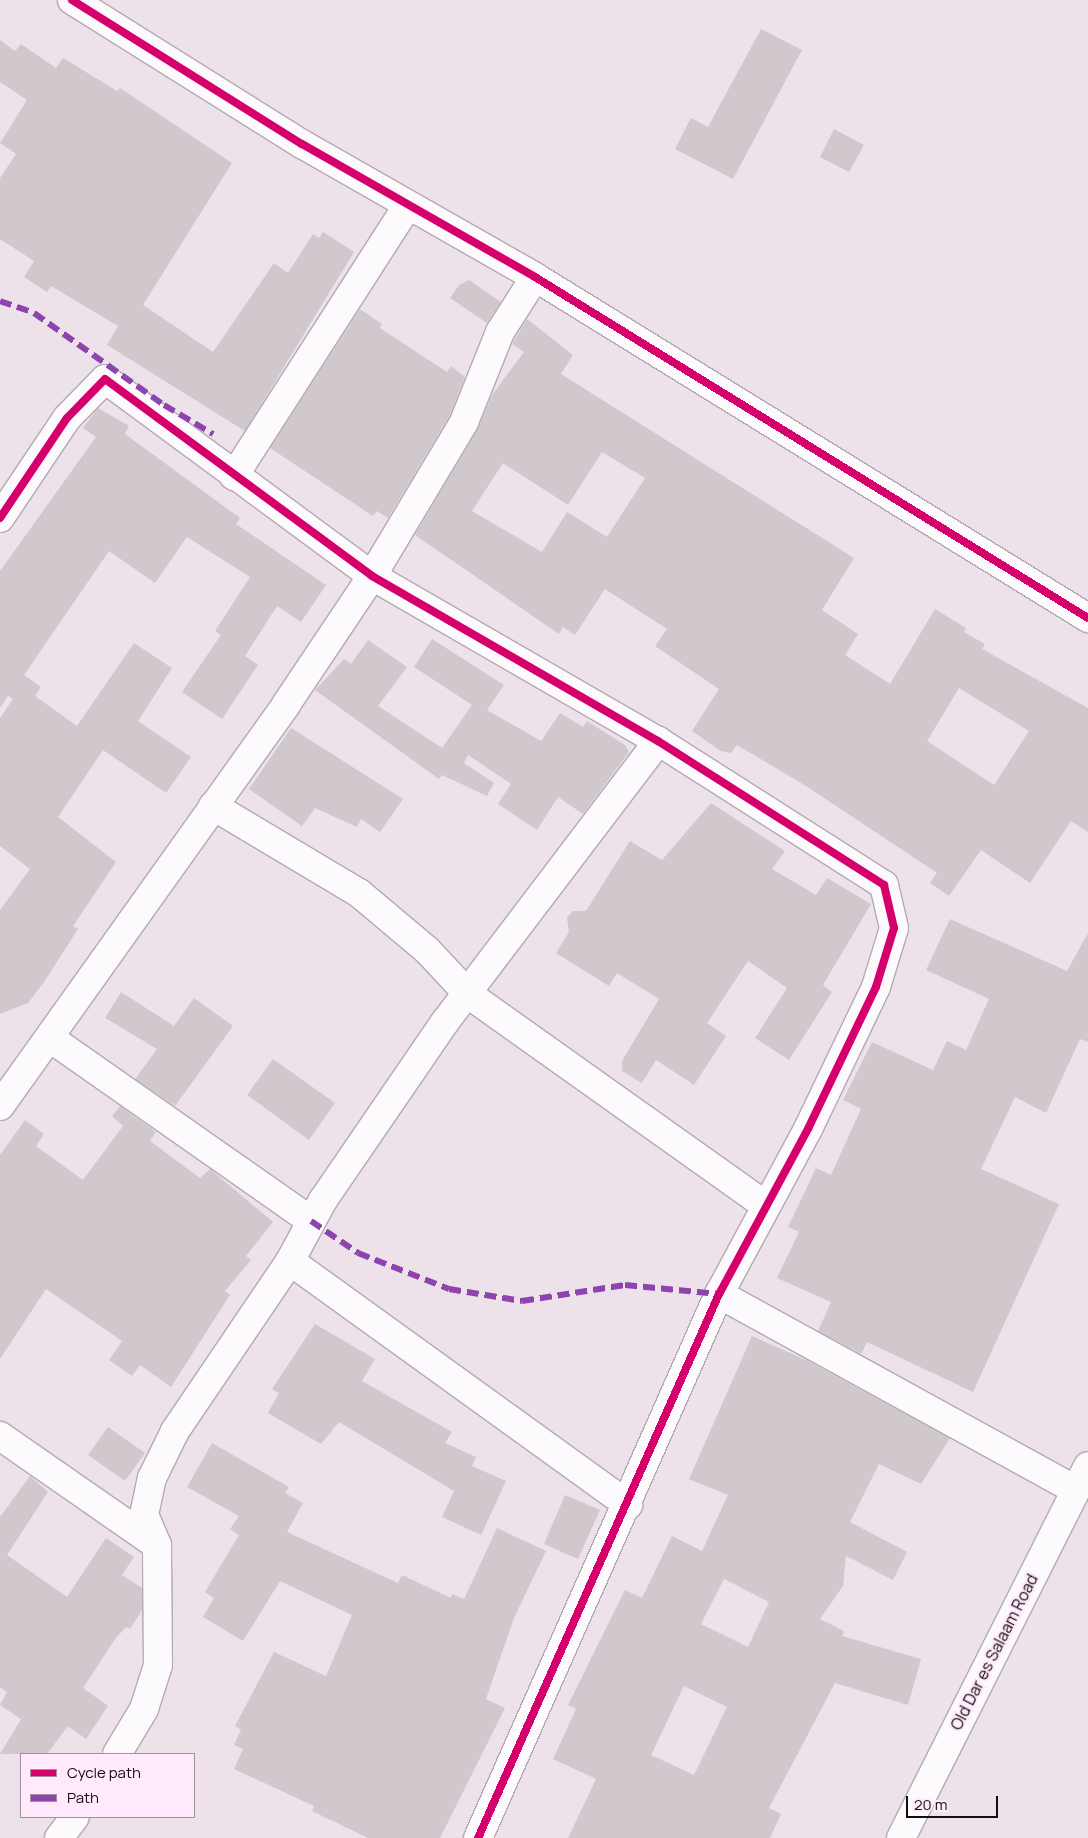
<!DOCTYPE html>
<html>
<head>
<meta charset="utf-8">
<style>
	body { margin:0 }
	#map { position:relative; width:1088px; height:1838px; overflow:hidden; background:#ede1ea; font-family:Manrope,sans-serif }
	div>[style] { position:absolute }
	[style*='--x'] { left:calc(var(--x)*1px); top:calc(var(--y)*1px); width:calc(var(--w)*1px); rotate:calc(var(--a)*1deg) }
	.building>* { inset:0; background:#d1c8ce }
	.roads { filter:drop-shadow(1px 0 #b3aab1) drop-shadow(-1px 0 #b3aab1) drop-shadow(0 1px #b3aab1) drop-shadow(0 -1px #b3aab1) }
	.minor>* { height:28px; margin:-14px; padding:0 14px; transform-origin:14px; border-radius:14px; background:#fcfafc }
	.secondary>* { height:28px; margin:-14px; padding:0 14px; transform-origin:14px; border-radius:14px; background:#fcfafc }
	.quiet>* { height:6px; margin-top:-3px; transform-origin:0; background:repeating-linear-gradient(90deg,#8e44ad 0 12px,transparent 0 18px) }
	.cycleway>* { height:8px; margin:-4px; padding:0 4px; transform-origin:4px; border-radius:4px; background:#d6006c }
	span { translate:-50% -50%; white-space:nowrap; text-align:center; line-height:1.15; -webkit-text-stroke:4.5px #ffe9fa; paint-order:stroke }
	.street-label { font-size:16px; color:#130c11 }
	.legend { position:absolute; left:20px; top:1753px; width:175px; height:65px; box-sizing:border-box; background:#ffe9fa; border:1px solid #a1919d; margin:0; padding:6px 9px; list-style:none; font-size:15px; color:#130c11 }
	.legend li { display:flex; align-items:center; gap:10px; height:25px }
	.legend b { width:25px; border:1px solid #a1919d }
	.scale { position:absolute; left:906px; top:1796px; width:92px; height:22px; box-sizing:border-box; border:2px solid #130c11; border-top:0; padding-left:6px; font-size:15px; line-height:18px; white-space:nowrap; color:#130c11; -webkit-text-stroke:4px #ffe9fa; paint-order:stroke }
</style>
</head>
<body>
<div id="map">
	<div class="building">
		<i style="clip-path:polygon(761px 29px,802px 50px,733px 179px,675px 149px,691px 118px,708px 127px)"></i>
		<i style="clip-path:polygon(0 40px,15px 51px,21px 44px,56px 68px,63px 58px,117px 91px,120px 88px,232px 163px,143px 305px,213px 352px,274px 263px,288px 273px,313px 234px,319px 238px,323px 232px,354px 252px,245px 431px,107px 345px,118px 326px,51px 286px,47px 292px,24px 277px,34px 261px,0 239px,0 178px,16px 154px,0 143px,27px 100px,0 82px)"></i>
		<i style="clip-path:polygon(834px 129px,864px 145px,849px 172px,820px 157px)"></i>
		<i style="clip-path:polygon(469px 280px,501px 302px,487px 323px,450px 298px,459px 285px)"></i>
		<i style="clip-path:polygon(360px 309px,382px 324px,380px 328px,447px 372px,451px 366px,465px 377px,450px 415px,388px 518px,377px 511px,373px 516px,270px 448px)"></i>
		<i style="clip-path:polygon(evenodd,527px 319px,573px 355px,561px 374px,854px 558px,822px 610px,858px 634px,845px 655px,890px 684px,935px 609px,966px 628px,964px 632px,985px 644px,982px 649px,1088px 708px,1088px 832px,1071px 821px,1030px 883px,981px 850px,949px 896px,930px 883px,937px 873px,806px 786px,737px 745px,731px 753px,721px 751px,692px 731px,719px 689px,655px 646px,667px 629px,605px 589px,575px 635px,563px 627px,559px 634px,415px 535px,477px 430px,492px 395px,524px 352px,512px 344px,527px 319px,602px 452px,645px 478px,607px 537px,567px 512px,542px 552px,472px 511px,503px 463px,568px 505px,602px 452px,527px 319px,959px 688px,1029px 731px,994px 785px,927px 741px,959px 688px)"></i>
		<i style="clip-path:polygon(98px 408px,129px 426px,125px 434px,240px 518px,236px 524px,326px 585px,301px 622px,277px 606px,245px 656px,258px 665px,222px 719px,182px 692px,221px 635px,215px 631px,250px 577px,187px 537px,155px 583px,109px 551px,24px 675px,41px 687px,35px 696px,77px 726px,134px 643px,172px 668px,138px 721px,191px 757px,166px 793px,103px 750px,58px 817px,116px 862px,73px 926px,78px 929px,44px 982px,28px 1003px,0 1014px,0 910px,30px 869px,0 846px,0 718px,13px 699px,8px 696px,0 708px,0 571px,96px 437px,83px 428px)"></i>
		<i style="clip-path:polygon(432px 639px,504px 685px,487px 710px,541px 741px,560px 713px,583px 727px,587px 721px,625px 745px,629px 752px,583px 814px,558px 797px,537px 830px,498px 804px,511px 784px,468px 755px,464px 763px,494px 783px,487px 796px,442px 775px,439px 779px,315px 690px,344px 659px,351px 664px,368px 640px,407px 667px,378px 706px,442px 748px,472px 705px,414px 667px)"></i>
		<i style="clip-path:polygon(291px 728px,403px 799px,380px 832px,361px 819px,357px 827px,315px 808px,302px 826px,249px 789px)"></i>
		<i style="clip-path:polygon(711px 803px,785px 851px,772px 869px,816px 895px,827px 878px,871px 904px,823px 985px,832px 992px,789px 1060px,755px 1038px,787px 988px,748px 961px,707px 1023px,726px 1036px,694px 1085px,656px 1060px,642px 1083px,622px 1071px,622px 1061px,659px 999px,617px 973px,609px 986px,556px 953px,569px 932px,567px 918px,573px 911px,586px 911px,630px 841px,662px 860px)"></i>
		<i style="clip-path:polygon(950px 919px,1067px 971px,1088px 933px,1088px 1042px,1080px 1039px,1046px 1113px,1015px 1097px,981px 1169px,1059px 1204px,973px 1392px,867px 1342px,861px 1354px,818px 1331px,831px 1302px,777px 1278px,799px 1232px,788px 1227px,816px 1168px,831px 1175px,861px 1109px,843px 1100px,872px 1042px,933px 1070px,947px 1041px,966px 1050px,989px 999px,926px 970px)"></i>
		<i style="clip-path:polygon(121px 992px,174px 1026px,194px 998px,233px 1026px,175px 1106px,135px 1079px,157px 1049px,105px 1018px)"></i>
		<i style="clip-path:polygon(273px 1059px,335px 1103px,309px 1140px,247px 1095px)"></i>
		<i style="clip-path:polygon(120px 1106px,156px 1132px,150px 1141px,200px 1178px,210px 1169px,273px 1222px,246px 1256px,251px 1260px,225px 1291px,230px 1295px,171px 1387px,140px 1365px,132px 1376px,109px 1360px,122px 1341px,46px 1289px,0 1359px,0 1155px,25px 1120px,44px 1134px,36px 1146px,83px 1180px,123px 1126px,112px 1116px)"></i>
		<i style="clip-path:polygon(315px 1324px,375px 1359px,362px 1381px,452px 1432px,445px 1443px,476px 1457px,472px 1466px,506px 1481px,481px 1535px,442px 1517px,454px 1491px,339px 1422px,321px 1444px,268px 1413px,279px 1393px,272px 1389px)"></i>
		<i style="clip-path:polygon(evenodd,752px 1336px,806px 1360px,950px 1438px,921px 1484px,879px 1464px,850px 1522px,907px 1552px,893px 1580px,846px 1556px,843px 1586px,820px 1619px,844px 1631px,842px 1636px,921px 1659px,908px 1705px,835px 1683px,769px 1808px,781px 1814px,770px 1838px,568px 1838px,596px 1779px,553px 1759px,576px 1709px,568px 1705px,625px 1590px,642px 1598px,672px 1536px,702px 1551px,728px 1495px,689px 1479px,752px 1336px,724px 1579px,769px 1602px,748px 1647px,701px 1624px,724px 1579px,752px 1336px,684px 1686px,727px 1707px,694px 1775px,651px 1755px,684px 1686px)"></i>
		<i style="clip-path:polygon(108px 1427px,145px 1453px,125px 1481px,88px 1455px)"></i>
		<i style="clip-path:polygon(212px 1443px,289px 1487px,285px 1493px,303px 1503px,287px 1532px,398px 1583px,402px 1575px,451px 1598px,452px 1594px,464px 1599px,497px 1528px,546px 1551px,514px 1618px,486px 1699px,505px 1708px,440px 1838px,368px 1838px,312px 1811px,314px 1806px,234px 1769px,243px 1749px,234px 1745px,241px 1730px,235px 1726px,274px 1652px,326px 1676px,352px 1615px,280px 1581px,243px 1641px,203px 1617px,214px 1598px,205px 1592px,239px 1535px,230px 1529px,239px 1516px,187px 1487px)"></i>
		<i style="clip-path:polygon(30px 1476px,48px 1492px,7px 1555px,67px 1597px,106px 1538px,134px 1557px,122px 1575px,142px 1588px,142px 1610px,130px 1629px,126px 1627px,115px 1639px,83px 1688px,108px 1706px,86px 1739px,68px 1726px,47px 1754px,0 1754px,21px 1719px,0 1705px,7px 1692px,0 1687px,0 1517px)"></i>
		<i style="clip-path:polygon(565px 1495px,600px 1510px,578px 1559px,544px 1544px)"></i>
	</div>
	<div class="roads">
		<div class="minor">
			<i style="--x:72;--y:0;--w:271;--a:32.1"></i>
			<i style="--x:302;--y:144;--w:268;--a:29.7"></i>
			<i style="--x:535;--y:277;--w:650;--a:31.66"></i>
			<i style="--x:234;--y:476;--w:320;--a:-57.3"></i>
			<i style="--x:0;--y:518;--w:120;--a:-56.2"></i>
			<i style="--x:67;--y:418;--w:54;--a:-45.7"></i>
			<i style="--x:105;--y:379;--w:332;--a:36.4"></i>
			<i style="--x:372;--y:576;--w:330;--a:30"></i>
			<i style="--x:658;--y:741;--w:268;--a:32.5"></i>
			<i style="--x:884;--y:885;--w:44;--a:76.9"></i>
			<i style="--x:894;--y:928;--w:62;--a:107"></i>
			<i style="--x:876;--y:987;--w:157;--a:115.6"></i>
			<i style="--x:808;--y:1129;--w:187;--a:118.3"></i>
			<i style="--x:719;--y:1294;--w:595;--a:113.89"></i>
			<i style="--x:213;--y:806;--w:170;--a:30.8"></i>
			<i style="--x:359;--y:893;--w:89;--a:40"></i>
			<i style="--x:427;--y:950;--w:60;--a:47"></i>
			<i style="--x:468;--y:994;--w:366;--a:35.4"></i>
			<i style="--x:50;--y:1038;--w:319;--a:35"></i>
			<i style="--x:0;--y:1106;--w:495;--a:-54.5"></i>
			<i style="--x:287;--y:703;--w:153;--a:-56.2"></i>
			<i style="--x:372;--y:576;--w:179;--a:-59.1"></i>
			<i style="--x:464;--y:422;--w:97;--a:-68.2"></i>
			<i style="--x:500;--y:332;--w:65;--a:-57.5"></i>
			<i style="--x:290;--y:1261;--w:417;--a:35.8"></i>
			<i style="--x:719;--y:1294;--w:407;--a:28.8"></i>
			<i style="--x:0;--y:1436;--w:191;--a:34.8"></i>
			<i style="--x:117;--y:1754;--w:52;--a:-59"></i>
			<i style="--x:144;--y:1709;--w:46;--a:-72.3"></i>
			<i style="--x:158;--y:1665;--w:120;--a:-90.5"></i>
			<i style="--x:157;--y:1545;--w:33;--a:-113"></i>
			<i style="--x:144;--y:1515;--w:38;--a:-78"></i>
			<i style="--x:152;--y:1478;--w:52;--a:-63.9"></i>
			<i style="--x:175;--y:1431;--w:205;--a:-55.9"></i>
			<i style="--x:290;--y:1261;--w:69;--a:-61.6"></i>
			<i style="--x:323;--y:1200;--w:216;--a:-55.6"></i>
			<i style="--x:445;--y:1022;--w:353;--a:-52.8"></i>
			<i style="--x:59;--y:1838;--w:26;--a:-53"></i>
		</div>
		<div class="secondary">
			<i style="--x:901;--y:1838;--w:416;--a:-63.3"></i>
		</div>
	</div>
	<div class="quiet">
		<i style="--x:0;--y:301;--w:36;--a:19"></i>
		<i style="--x:34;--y:313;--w:159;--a:35.3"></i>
		<i style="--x:164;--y:405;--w:57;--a:30.6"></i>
		<i style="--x:311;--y:1221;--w:57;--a:34.2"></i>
		<i style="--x:358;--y:1253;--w:98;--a:21.6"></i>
		<i style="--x:449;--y:1289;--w:74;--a:9.3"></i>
		<i style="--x:522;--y:1301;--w:104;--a:-8.8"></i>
		<i style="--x:625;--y:1285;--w:94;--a:5.5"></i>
	</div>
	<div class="cycleway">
		<i style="--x:72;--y:0;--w:271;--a:32.1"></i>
		<i style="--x:302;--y:144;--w:268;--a:29.7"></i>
		<i style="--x:535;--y:277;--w:650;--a:31.66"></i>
		<i style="--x:0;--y:518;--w:120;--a:-56.2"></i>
		<i style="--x:67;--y:418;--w:54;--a:-45.7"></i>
		<i style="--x:105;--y:379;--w:332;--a:36.4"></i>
		<i style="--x:372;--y:576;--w:330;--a:30"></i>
		<i style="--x:658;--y:741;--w:268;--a:32.5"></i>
		<i style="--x:884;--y:885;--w:44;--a:76.9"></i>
		<i style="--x:894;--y:928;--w:62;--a:107"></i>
		<i style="--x:876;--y:987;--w:157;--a:115.6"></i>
		<i style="--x:808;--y:1129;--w:187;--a:118.3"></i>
		<i style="--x:719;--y:1294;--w:595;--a:113.89"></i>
	</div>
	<div class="street-label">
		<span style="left:994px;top:1652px;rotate:-63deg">Old Dar es Salaam Road</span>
	</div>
	<ul class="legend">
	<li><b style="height:6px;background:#d6006c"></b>Cycle path</li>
	<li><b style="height:6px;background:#8e44ad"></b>Path</li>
	</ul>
	<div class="scale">20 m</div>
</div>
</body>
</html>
